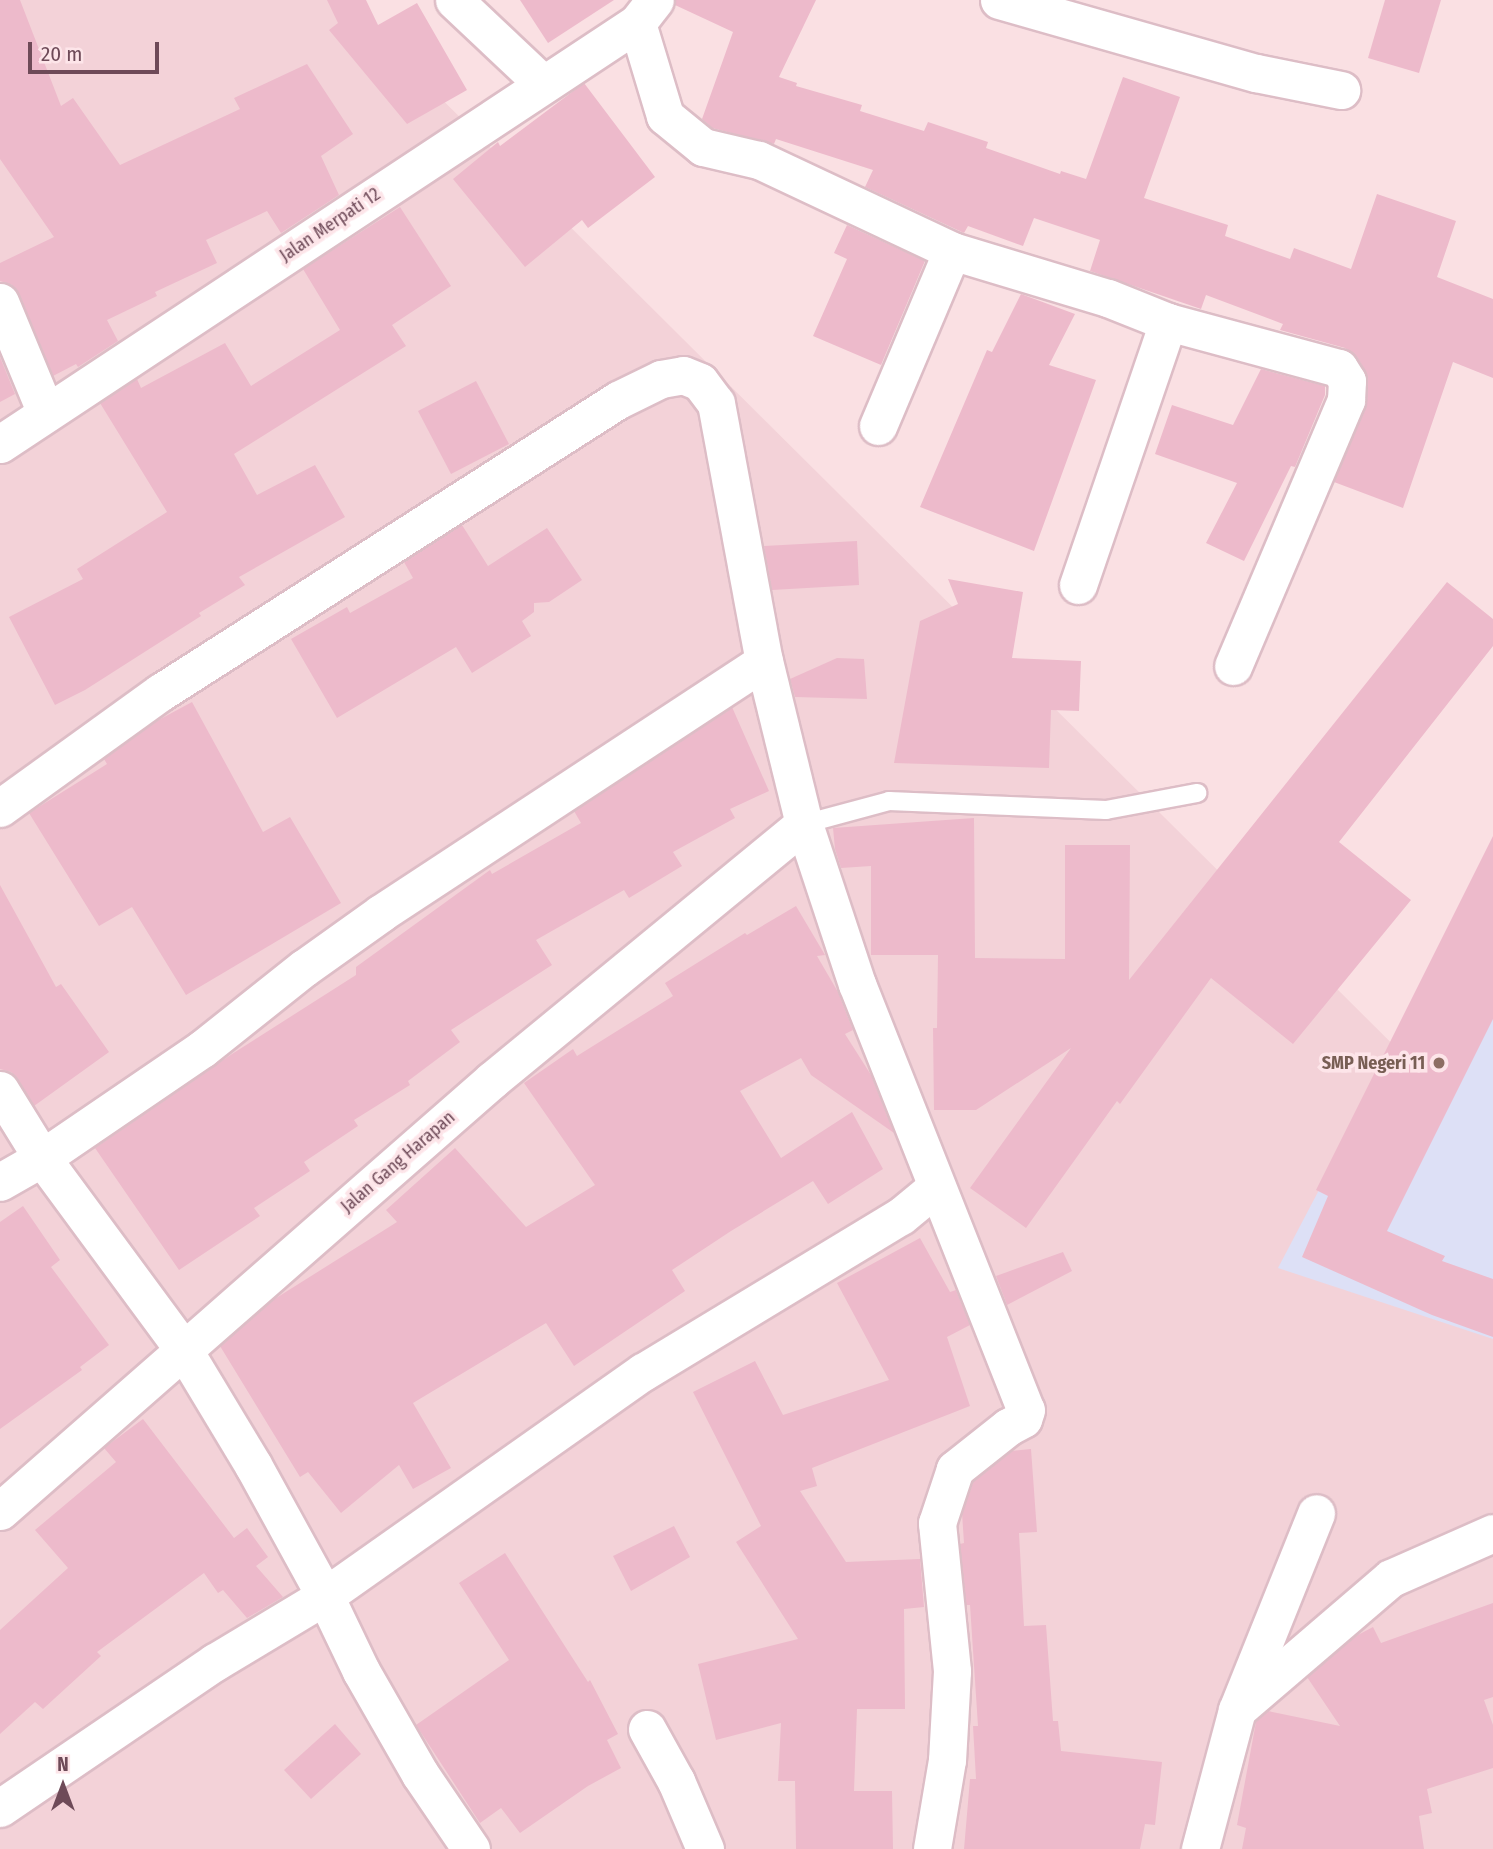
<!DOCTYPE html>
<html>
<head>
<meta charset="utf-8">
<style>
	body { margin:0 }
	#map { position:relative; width:1493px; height:1849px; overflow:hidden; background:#fae0e3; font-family:"Fira Sans Condensed",sans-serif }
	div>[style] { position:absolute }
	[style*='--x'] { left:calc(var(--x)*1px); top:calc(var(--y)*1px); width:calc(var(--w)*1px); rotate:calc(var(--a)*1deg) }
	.residential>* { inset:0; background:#f3d2d8 }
	.education>* { inset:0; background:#dde0f6 }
	.building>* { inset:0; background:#edbacb }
	.roads { filter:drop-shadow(2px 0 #ddbdc6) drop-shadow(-2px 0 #ddbdc6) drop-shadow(0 2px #ddbdc6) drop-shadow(0 -2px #ddbdc6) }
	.lane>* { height:18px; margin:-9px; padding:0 9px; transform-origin:9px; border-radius:9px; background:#fff }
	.street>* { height:37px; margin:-18.5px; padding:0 18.5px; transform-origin:18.5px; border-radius:18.5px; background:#fff }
	.dots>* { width:19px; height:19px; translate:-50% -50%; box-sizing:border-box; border:4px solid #fde5e9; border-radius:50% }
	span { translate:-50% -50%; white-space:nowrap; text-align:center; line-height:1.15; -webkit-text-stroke:7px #fde5e9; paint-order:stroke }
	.street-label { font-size:18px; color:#6e4a58 }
	.education-label { font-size:18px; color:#785e54; font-weight:700 }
	.right { translate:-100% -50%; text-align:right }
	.north { position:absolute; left:28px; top:1751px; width:70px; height:70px; -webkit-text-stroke:5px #fde5e9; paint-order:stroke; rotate:0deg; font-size:19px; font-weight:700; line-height:28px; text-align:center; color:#6e4a58 }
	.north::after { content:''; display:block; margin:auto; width:24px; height:32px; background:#6e4a58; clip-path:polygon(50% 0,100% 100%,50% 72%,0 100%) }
	.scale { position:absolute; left:28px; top:42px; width:131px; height:32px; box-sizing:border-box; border:4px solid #6e4a58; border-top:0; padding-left:9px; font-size:21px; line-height:24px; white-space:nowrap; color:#6e4a58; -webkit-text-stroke:5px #fde5e9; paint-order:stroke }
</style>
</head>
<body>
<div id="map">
	<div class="residential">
		<i style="clip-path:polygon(0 0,342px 0,1493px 1144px,1493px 1849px,0 1849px)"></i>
	</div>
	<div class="education">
		<i style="clip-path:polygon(1493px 859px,1493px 1339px,1278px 1268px)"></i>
	</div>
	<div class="building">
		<i style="clip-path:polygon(0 0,20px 0,61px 106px,73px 98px,120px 165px,240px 109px,234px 98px,307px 64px,353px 134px,321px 156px,339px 195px,281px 233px,267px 211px,206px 240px,217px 263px,155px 292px,157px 296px,107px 320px,118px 341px,78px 367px,76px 364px,53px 376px,19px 294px,12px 285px,0 281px,0 263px,54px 237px,0 159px)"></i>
		<i style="clip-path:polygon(327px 0,366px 0,378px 25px,417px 3px,467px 90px,407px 124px,329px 30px,338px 23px)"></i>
		<i style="clip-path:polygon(520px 0,614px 0,548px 43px)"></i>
		<i style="clip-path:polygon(676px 0,816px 0,779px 77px,797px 83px,796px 86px,862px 105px,860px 111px,924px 131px,928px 122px,988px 142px,986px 148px,1060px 174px,1061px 171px,1086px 179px,1123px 77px,1180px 97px,1144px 198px,1228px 225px,1225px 236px,1290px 259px,1294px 248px,1351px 269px,1377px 194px,1456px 221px,1437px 277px,1493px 299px,1493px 378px,1453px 362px,1403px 508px,1334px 482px,1367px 401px,1365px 371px,1357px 357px,1345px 348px,1280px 330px,1283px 324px,1206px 295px,1201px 309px,1090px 271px,1100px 240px,1034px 218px,1023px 246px,968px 226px,964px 233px,865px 187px,873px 170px,776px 139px,774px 144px,712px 128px,702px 119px,733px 32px,675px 5px)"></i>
		<i style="clip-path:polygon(1385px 0,1441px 0,1419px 73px,1368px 58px)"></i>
		<i style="clip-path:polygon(584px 83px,655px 177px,588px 228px,582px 220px,525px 267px,453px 179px,498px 142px,500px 146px)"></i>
		<i style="clip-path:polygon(400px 207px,451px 286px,392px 325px,406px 346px,234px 454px,257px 495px,315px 465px,345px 517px,239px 577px,245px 585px,199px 613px,201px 616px,85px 690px,55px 705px,9px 617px,83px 579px,77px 569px,167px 512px,100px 403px,137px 379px,141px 388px,225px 343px,251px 386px,340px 330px,303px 269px)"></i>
		<i style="clip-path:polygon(847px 225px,925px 261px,881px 365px,813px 336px,847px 259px,834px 253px)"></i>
		<i style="clip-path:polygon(1021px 294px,1075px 314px,1049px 365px,1096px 380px,1034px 551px,920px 507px,987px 350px,992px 352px)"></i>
		<i style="clip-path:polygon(0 357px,15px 394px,0 402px)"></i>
		<i style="clip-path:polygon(1261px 369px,1325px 386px,1325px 395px,1295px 467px,1291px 466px,1244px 561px,1206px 543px,1237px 483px,1155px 454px,1172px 405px,1233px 425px)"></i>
		<i style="clip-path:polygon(476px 381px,509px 444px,451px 474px,418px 411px)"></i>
		<i style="clip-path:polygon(462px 525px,488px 566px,547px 528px,582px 580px,549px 602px,534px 603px,534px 612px,522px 621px,531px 636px,472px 673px,456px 647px,337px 718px,291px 639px,347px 607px,350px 613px,413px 578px,404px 562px)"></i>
		<i style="clip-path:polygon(857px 541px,859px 585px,772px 590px,764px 546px)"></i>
		<i style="clip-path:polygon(948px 579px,1023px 592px,1012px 658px,1081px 661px,1079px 711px,1051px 710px,1049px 768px,894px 763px,920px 621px,958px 604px)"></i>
		<i style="clip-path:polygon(1447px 582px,1493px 619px,1493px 646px,1339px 842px,1411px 900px,1293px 1044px,1211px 978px,1120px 1104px,1117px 1101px,1026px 1228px,970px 1188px,1071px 1048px,976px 1110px,934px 1110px,933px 1028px,937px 1028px,938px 955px,871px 955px,871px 866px,841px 868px,835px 849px,833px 828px,974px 818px,975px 958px,1065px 959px,1065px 845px,1130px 845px,1129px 980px)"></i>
		<i style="clip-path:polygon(837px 658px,864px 659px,867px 699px,795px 697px,790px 679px)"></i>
		<i style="clip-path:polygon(192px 702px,263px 832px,290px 817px,341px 903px,186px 995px,132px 907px,99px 926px,29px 813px,107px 764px,104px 759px,153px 723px)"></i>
		<i style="clip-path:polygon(732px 707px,769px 791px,730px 809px,735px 818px,673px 852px,682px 866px,629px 898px,624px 890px,536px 940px,552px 965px,451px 1030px,460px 1042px,408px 1081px,410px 1085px,354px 1120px,358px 1126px,304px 1162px,310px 1171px,254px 1208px,260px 1216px,179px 1270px,95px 1148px,232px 1054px,356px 975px,356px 967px,490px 870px,492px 874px,581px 823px,574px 811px)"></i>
		<i style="clip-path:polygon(1493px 836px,1493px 1019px,1387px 1231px,1445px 1256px,1442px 1261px,1493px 1279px,1493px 1337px,1432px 1315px,1302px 1257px,1328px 1196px,1316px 1190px)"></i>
		<i style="clip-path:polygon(0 885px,56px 987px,61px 984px,109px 1052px,34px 1106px,17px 1078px,11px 1072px,0 1069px)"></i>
		<i style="clip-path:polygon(796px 906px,825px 955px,817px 956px,838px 992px,853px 1030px,845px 1034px,871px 1075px,894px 1133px,811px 1075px,801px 1058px,740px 1091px,781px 1158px,852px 1112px,883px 1169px,828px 1204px,813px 1181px,731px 1231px,672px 1270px,685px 1291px,574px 1366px,546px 1323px,413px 1403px,451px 1468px,413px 1489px,399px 1465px,341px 1513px,308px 1472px,300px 1477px,220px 1346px,273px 1300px,397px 1222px,386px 1210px,455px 1148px,526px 1227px,595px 1185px,524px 1083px,573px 1049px,577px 1056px,673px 996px,665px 983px,745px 933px,747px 935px)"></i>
		<i style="clip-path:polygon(23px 1206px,60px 1260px,51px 1267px,109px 1345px,80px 1367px,82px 1370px,0 1429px,0 1222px)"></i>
		<i style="clip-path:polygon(920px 1238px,950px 1292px,956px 1290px,970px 1325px,947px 1337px,970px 1406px,812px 1468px,817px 1486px,800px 1491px,846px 1562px,920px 1559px,924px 1607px,904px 1609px,905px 1709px,857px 1709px,854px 1791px,892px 1791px,893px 1849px,796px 1849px,795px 1781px,778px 1781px,781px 1723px,716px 1740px,698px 1664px,798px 1639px,736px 1542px,761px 1526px,693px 1392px,755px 1361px,783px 1415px,889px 1380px,837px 1283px)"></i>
		<i style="clip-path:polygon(1063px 1252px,1072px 1271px,1007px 1305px,996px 1276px)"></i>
		<i style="clip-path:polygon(143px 1419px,234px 1538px,247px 1528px,268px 1557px,256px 1566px,283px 1597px,247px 1618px,223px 1590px,218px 1593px,204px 1573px,97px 1652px,101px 1656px,43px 1709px,35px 1702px,0 1734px,0 1630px,68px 1568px,35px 1530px,116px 1462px,104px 1448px)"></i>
		<i style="clip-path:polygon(1031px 1449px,1037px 1532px,1019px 1533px,1024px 1626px,1046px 1625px,1053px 1721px,1058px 1721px,1061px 1751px,1162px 1762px,1155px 1825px,1145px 1824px,1140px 1849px,964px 1849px,970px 1779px,976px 1779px,973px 1726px,978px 1726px,970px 1605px,966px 1605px,960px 1544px,964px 1543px,962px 1513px,973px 1482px,1012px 1451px)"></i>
		<i style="clip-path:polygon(674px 1526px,690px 1557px,631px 1591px,613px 1556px)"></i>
		<i style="clip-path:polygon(505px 1553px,588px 1682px,590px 1680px,618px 1734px,607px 1740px,621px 1768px,588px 1786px,520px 1833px,501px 1808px,480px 1823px,416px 1725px,509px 1660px,459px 1583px)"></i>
		<i style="clip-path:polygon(1493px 1603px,1493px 1697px,1484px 1700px,1493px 1725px,1493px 1768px,1427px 1789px,1432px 1813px,1419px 1816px,1424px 1849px,1242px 1849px,1246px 1828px,1237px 1825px,1256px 1722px,1268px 1711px,1340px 1726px,1307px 1677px,1356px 1636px,1373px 1627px,1381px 1643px)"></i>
		<i style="clip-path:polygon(335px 1724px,361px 1754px,311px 1799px,284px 1770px)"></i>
	</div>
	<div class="roads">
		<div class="lane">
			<i style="--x:804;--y:824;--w:88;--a:-15.1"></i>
			<i style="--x:889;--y:801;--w:217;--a:2.4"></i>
			<i style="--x:1106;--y:810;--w:93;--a:-10.6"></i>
		</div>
		<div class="street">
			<i style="--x:454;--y:0;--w:122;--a:43.3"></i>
			<i style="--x:999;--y:0;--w:267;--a:15.9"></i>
			<i style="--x:1256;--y:73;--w:87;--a:11.3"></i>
			<i style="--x:637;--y:23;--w:97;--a:73.2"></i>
			<i style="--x:665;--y:116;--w:49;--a:39.2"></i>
			<i style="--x:703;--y:147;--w:57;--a:13.1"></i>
			<i style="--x:759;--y:160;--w:213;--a:25.2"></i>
			<i style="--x:952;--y:251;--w:163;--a:16.8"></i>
			<i style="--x:1108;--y:298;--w:65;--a:21.8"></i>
			<i style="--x:1168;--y:322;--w:177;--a:15.1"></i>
			<i style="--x:1339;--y:368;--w:15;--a:58"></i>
			<i style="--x:1347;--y:381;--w:19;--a:93"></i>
			<i style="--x:1346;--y:400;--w:289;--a:113"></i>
			<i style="--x:0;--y:302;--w:120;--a:67.5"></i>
			<i style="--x:878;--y:426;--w:190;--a:-67.1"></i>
			<i style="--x:0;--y:444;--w:764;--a:-33.46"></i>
			<i style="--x:637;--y:23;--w:29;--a:-52"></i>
			<i style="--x:1078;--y:585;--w:278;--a:-71.1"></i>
			<i style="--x:0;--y:808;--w:198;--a:-35.8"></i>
			<i style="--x:161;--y:692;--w:542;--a:-32.58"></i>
			<i style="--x:618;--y:400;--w:48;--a:-26"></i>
			<i style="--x:661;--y:379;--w:22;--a:-10"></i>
			<i style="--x:683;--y:375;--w:18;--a:22"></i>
			<i style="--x:700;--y:382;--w:26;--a:53"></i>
			<i style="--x:716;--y:403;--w:262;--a:79.5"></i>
			<i style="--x:764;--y:661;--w:168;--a:76.2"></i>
			<i style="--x:804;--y:824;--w:169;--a:71.7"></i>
			<i style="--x:857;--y:984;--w:458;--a:68.4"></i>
			<i style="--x:1026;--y:1410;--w:9;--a:108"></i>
			<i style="--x:1023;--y:1419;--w:17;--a:152"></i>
			<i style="--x:1008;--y:1427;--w:68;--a:141.6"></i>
			<i style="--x:955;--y:1469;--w:57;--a:108.4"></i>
			<i style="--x:937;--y:1523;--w:149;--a:84.2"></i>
			<i style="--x:952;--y:1671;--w:89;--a:93.2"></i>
			<i style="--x:947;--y:1760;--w:90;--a:99.6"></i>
			<i style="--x:0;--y:1090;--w:80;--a:58.3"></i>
			<i style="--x:42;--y:1158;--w:48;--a:150.3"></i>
			<i style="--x:0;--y:1511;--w:654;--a:-41.22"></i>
			<i style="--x:492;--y:1080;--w:404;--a:-39.4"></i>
			<i style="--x:1238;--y:1709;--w:201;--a:-40.6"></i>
			<i style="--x:1391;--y:1578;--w:111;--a:-23.8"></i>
			<i style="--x:647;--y:1729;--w:60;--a:60.9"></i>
			<i style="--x:676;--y:1781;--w:74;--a:66.9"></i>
			<i style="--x:0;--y:1808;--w:260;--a:-34.2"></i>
			<i style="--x:215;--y:1662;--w:128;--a:-31"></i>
			<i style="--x:325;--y:1596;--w:389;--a:-35.2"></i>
			<i style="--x:643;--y:1372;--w:301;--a:-31.2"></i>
			<i style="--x:901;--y:1216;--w:45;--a:-39.6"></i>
			<i style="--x:471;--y:1849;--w:91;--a:-124.2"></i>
			<i style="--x:420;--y:1774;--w:119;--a:-119.8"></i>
			<i style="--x:361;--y:1671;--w:83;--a:-115.6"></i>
			<i style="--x:325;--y:1596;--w:149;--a:-118.8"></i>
			<i style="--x:253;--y:1465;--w:135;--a:-121.1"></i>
			<i style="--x:183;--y:1349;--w:237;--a:-126.4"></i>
			<i style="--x:42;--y:1158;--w:194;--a:-34.3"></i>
			<i style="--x:202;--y:1049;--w:130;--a:-38.5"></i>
			<i style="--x:304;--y:968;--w:95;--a:-35.5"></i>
			<i style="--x:381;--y:913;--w:458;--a:-33.3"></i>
			<i style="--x:1200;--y:1849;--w:144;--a:-75.1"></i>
			<i style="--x:1237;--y:1710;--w:212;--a:-68.1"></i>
		</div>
	</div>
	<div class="dots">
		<i style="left:1439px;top:1063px;background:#8d6e63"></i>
	</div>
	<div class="street-label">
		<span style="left:330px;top:225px;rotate:-34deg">Jalan Merpati 12</span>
		<span style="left:398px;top:1162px;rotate:-41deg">Jalan Gang Harapan</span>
	</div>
	<div class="education-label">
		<span class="right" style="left:1425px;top:1063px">SMP Negeri 11</span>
	</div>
	<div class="north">N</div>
	<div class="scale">20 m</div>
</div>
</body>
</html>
